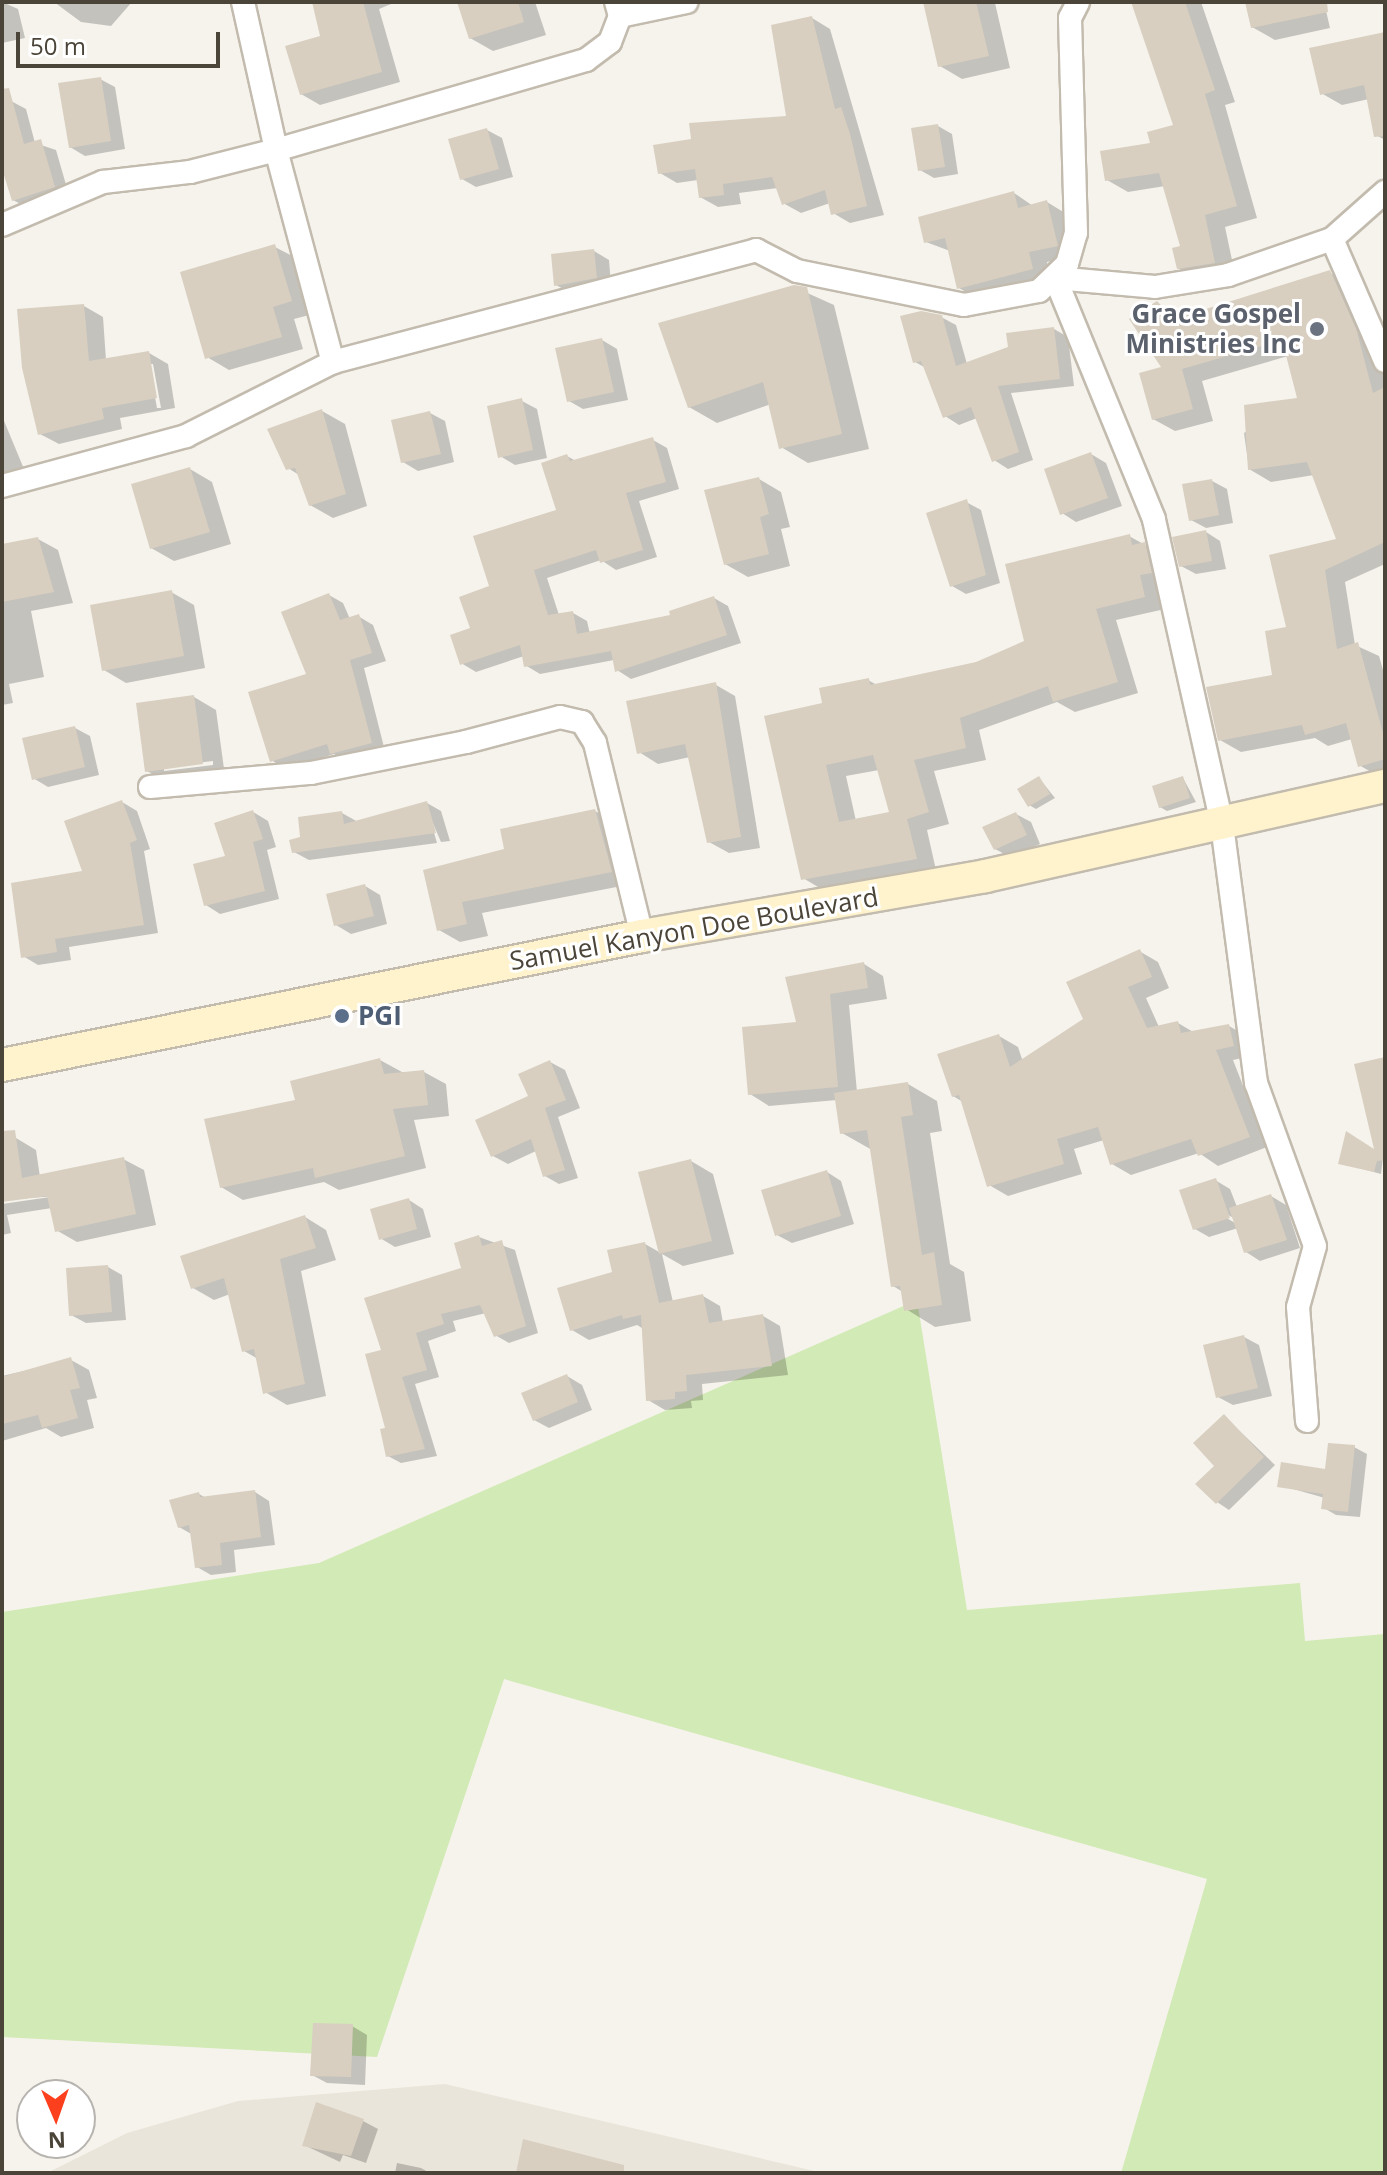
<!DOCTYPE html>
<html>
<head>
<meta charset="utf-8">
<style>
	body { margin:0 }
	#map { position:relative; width:1387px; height:2175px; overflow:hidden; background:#f6f3ec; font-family:"Open Sans",sans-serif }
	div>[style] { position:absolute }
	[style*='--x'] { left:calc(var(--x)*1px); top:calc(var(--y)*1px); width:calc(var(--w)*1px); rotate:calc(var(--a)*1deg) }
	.residential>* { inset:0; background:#eae5da }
	.green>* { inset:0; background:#d2eab5 }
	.shadow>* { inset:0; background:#0003 }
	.building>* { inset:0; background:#d8cfc1 }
	.roads { filter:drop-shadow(2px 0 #c2bbae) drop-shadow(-2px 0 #c2bbae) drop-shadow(0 2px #c2bbae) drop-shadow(0 -2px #c2bbae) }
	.street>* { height:22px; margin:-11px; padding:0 11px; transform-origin:11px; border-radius:11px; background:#fff }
	.secondary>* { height:32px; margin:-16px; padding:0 16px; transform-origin:16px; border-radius:16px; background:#fff3cd }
	.dots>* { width:22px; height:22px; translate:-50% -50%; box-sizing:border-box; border:4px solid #fff; border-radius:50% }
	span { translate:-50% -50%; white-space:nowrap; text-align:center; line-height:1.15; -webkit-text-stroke:6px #fff; paint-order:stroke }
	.worship-label { font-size:26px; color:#5b616d; font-weight:700 }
	.right { translate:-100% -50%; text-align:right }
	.street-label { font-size:26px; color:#4b4439 }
	.service-label { font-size:26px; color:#4e5e75; font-weight:700 }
	.left { translate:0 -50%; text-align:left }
	.frame { position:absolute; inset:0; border:4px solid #4b4439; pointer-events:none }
	.north { position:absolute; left:16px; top:2079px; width:80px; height:80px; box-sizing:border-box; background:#fff; border:2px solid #b7b4b0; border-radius:50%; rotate:178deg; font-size:22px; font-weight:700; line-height:32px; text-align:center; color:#4b4439 }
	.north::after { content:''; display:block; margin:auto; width:28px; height:36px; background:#fc3f1d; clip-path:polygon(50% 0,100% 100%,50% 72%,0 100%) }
	.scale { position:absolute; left:16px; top:32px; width:204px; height:36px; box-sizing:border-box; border:4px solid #4b4439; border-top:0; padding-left:10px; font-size:24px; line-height:28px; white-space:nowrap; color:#4b4439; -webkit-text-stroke:6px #fff; paint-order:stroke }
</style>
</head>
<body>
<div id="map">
	<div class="residential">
		<i style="clip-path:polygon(445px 2084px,823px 2173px,47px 2173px,127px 2133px,238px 2101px)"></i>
	</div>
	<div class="green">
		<i style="clip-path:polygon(917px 1300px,967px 1610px,1300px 1583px,1305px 1641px,1385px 1634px,1385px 2173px,1121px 2173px,1207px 1879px,504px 1679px,377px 2057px,2px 2037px,2px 1612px,319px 1563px)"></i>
	</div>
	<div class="shadow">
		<i style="clip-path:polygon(2px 2px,18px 9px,25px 38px,2px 43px)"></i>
		<i style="clip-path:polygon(54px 2px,132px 2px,111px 26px,81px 22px)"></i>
		<i style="clip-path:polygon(314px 2px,396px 2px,379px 9px,400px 82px,320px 105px,301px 94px,323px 37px)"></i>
		<i style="clip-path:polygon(459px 2px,535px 2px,546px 35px,493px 51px,470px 38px)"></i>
		<i style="clip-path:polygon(925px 2px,995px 3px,1010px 68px,962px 79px,940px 66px)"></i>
		<i style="clip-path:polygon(1133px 2px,1201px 2px,1235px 102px,1225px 105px,1257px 218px,1225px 227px,1235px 274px,1200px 280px,1178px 268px,1182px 248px,1165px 186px,1128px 192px,1107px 180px,1176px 126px)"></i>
		<i style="clip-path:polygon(1247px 2px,1324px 2px,1330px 28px,1275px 40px,1252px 27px)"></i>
		<i style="clip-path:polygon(812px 18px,830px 29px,884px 215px,850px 223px,833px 213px,830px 203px,801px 213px,783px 203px,778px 188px,739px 193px,741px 204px,718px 207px,700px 197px,698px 180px,677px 183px,660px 173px,789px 118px)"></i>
		<i style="clip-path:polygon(1385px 34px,1385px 140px,1376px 135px,1369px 99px,1342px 105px,1321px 93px)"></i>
		<i style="clip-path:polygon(100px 79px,115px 87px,125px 149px,85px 156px,70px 147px)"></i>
		<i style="clip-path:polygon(11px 101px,26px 109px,35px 143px,56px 150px,69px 195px,28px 208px,13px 200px,2px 161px,2px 103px)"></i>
		<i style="clip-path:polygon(938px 126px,952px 134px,958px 174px,934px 178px,920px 170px)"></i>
		<i style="clip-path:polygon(487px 130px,502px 138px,513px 177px,476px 187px,462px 179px)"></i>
		<i style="clip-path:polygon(1014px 193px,1033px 206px,1047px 202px,1065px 213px,1076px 256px,1047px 262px,1051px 279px,978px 299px,959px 288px,950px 251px,926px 242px)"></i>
		<i style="clip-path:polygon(275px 247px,298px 259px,313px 314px,294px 319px,303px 349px,229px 370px,207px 357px)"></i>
		<i style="clip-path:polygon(594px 251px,609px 260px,611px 285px,571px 293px,556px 285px)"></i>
		<i style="clip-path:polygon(1330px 273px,1352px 285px,1385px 374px,1385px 564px,1345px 582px,1355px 645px,1379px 656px,1385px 677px,1385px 776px,1381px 778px,1359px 765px,1352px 739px,1328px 746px,1315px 738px,1241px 752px,1220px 740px,1275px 676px,1289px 629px,1338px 541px,1314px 475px,1271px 482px,1249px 469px,1244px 433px,1300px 399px,1288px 356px,1202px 381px,1213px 421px,1175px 431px,1153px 419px,1165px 368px,1157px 303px,1181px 319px)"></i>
		<i style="clip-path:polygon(794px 287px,834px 305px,869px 449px,808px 463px,781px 447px,771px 404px,717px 423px,689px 407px,660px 325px)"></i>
		<i style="clip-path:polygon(evenodd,84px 306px,103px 317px,106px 360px,149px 353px,168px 364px,175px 408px,120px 418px,122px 429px,59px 444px,40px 434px,84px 306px,149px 364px,153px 364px,161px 408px,157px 408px,149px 364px)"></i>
		<i style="clip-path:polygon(941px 317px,956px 325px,967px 364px,1054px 329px,1068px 337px,1074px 386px,1011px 393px,1033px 460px,1008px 469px,994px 460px,977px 418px,959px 425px,945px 416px,926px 368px,915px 362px)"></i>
		<i style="clip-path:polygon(602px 340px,617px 349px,628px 400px,583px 409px,569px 401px)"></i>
		<i style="clip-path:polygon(522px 401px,537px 409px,547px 458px,515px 465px,500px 456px)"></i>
		<i style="clip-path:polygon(322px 411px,345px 424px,367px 506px,333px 518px,310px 505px,299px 475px,288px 468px)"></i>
		<i style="clip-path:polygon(430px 413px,445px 421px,454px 462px,418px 471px,403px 462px)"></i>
		<i style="clip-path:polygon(2px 416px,24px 469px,2px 478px)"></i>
		<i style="clip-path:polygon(653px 440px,667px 448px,679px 489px,639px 501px,657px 557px,616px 570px,601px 560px,547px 578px,559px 615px,573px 613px,587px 621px,590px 634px,673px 617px,714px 598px,728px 606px,741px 643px,631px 679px,617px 670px,614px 660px,540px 674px,525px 665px,524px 656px,476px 672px,461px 663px,492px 588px,558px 511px,567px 456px,576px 461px)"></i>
		<i style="clip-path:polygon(1091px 454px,1106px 463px,1122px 506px,1076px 522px,1062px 513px)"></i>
		<i style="clip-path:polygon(190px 469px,212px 482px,231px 544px,174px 561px,151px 548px)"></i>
		<i style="clip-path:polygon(759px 479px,781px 492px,790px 527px,781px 529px,790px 566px,748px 577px,725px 564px)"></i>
		<i style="clip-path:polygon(1212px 481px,1227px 489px,1233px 523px,1206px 528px,1191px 520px)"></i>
		<i style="clip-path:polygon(966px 502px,981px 510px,1000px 583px,966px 594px,952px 586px)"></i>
		<i style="clip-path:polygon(1206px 532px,1220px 541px,1226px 569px,1196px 574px,1181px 566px)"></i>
		<i style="clip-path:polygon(evenodd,1129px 536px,1165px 556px,1165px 609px,1116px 620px,1138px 693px,1075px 712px,1057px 702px,979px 730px,986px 760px,934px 771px,949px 824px,927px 830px,936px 870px,823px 890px,803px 878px,824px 704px,868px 680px,877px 685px,977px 664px,1026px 643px,1129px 536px,879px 770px,891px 813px,856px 821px,846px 776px,879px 770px)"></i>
		<i style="clip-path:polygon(38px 539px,58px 550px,73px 603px,31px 611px,44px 677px,9px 684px,13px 703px,2px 705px,2px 547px)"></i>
		<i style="clip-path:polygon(171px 592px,194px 605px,205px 668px,126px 683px,104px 670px)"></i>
		<i style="clip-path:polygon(329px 595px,343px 603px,350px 619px,358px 616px,373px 625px,386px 661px,364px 668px,385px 751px,346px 761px,334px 754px,286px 769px,271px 760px,308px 675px)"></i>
		<i style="clip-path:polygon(716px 685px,735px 696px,760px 848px,729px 853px,709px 842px,690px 757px,658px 764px,639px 752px)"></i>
		<i style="clip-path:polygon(evenodd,194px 697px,216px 710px,225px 776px,169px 783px,147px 771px,194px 697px,213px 761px,213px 765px,164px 771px,164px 767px,213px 761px)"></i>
		<i style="clip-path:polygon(75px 728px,90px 736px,99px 775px,48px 787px,33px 778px)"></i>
		<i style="clip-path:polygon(1039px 778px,1055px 798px,1036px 809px,1029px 805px)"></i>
		<i style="clip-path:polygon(1183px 778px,1196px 802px,1167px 811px,1160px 807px)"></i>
		<i style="clip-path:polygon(122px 802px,137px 811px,150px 849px,144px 851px,158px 933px,69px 947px,71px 960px,38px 965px,23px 956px,84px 873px)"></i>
		<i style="clip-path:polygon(427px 803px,441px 811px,450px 841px,441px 842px,428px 812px,437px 843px,309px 860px,294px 852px,302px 838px,342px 813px,358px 822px)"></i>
		<i style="clip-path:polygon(595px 811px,616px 823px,632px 884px,482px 913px,488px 936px,460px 942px,439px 930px,425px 871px,507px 850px)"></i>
		<i style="clip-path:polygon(253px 812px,268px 821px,276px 847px,267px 850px,279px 899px,220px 914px,206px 905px)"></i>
		<i style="clip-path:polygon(1016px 814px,1031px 822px,1040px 844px,1010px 857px,995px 849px)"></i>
		<i style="clip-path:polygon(365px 886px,380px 895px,387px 924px,351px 934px,336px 925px)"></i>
		<i style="clip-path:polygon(1139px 951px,1158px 962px,1169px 988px,1146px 998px,1159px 1027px,1178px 1023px,1195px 1033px,1229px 1026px,1248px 1037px,1251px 1056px,1233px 1060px,1267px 1147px,1218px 1166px,1199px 1153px,1131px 1175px,1112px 1164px,1104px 1140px,1074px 1149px,1082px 1174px,1008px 1196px,989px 1185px,963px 1102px,953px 1096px,999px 1036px,1018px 1047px,1023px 1062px,1085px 1020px)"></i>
		<i style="clip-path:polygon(864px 964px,883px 976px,887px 999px,849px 1005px,857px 1092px,908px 1084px,937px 1101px,942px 1131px,930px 1133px,950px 1264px,964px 1272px,971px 1321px,935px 1327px,906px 1309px,903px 1292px,893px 1286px,872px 1150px,842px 1133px,837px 1100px,769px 1106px,750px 1094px,799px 1024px,788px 978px)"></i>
		<i style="clip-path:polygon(380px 1060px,402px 1072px,424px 1072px,446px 1084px,449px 1116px,414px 1120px,426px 1168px,339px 1190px,324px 1182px,243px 1200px,221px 1187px,298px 1101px)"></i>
		<i style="clip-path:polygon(550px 1062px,565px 1070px,580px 1108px,558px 1117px,578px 1178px,559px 1184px,545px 1176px,536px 1151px,508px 1164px,493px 1156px)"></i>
		<i style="clip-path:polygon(16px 1138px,36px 1150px,40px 1177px,123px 1159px,144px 1170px,156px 1225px,77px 1242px,56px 1230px,52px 1208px,7px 1215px,11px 1233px,2px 1235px,2px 1204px,57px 1196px,2px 1200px,2px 1140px)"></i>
		<i style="clip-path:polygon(1383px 1157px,1381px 1174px,1341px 1163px)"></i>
		<i style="clip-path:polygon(691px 1161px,713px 1174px,734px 1254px,683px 1266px,662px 1254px,673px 1302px,703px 1296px,720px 1306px,723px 1323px,763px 1316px,780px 1326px,788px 1375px,702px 1384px,703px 1400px,691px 1401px,692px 1408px,665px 1410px,648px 1400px,642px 1328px,637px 1325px,589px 1340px,572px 1330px,614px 1273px,645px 1244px,661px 1253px)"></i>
		<i style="clip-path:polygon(827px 1172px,841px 1181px,854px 1224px,792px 1243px,777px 1235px)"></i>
		<i style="clip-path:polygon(evenodd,1215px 1180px,1230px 1189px,1237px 1207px,1271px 1196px,1286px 1205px,1300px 1248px,1260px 1261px,1246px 1252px,1238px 1228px,1209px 1237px,1195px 1229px,1215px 1180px,1222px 1211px,1235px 1219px,1235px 1223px,1220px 1214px,1222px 1211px)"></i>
		<i style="clip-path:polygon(409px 1200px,423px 1209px,431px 1237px,395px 1247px,380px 1238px)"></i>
		<i style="clip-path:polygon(305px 1217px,326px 1230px,336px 1260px,301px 1271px,326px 1396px,287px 1405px,265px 1392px,258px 1359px,244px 1351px,230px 1294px,214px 1300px,193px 1288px)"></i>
		<i style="clip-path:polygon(479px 1237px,515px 1250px,538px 1333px,509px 1343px,495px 1335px,486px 1313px,453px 1321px,456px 1331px,428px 1341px,439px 1377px,415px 1384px,437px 1456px,401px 1463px,388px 1456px,384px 1351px,463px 1269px)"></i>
		<i style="clip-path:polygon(108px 1267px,122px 1275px,126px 1320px,86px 1323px,71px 1315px)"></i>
		<i style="clip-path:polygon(1244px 1337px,1259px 1345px,1272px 1396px,1233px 1405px,1218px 1397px)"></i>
		<i style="clip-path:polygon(71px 1360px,89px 1370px,97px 1398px,87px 1400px,94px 1428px,61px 1437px,46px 1428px,2px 1441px,2px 1376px)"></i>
		<i style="clip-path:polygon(567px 1376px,582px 1385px,592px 1410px,549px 1428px,534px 1420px)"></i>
		<i style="clip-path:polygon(1225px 1417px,1275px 1465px,1229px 1510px,1217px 1502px)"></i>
		<i style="clip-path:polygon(1354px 1447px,1367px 1454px,1360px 1517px,1336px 1515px,1324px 1508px,1325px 1498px,1279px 1485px,1327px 1472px)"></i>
		<i style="clip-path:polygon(255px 1492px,269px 1501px,275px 1545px,234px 1550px,236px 1572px,211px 1575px,197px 1567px,193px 1535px,179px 1527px,199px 1494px,206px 1498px)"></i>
		<i style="clip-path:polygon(352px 2026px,367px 2035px,365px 2085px,327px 2083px,312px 2075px)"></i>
		<i style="clip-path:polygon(363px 2121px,378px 2129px,366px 2163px,343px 2155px,340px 2162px,304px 2145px)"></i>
		<i style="clip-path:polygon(397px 2163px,421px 2168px,430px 2173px,395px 2173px)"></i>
	</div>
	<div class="building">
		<i style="clip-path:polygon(312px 2px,363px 2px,382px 72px,300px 95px,285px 46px,320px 36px)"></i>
		<i style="clip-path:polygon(457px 2px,518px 2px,524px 22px,469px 39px)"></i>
		<i style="clip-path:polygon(923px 2px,976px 2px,989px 56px,938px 67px)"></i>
		<i style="clip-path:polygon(1131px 2px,1185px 2px,1215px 90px,1205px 94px,1237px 206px,1205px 215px,1215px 263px,1177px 269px,1172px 248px,1180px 246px,1159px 173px,1105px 181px,1100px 151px,1150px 143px,1147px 132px,1173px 125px)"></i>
		<i style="clip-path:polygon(1245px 2px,1327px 2px,1328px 12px,1251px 28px)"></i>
		<i style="clip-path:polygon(812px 16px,835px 109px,841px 107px,850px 134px,867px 206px,831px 215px,825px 190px,782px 205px,772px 177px,723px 184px,724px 195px,699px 198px,695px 169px,658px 174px,653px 145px,691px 139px,689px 123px,786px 116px,771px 25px)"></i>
		<i style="clip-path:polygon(1385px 32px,1385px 136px,1374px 137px,1364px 85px,1320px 95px,1309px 48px)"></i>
		<i style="clip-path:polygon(101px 77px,111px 141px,69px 148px,58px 83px)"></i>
		<i style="clip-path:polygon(9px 88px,24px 144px,41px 139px,55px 187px,12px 201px,2px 169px,2px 89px)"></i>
		<i style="clip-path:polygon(938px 124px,945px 167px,918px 171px,911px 128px)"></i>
		<i style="clip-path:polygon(487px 128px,499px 169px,460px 180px,448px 139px)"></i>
		<i style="clip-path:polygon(1014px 191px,1018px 208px,1047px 200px,1058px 246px,1029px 252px,1033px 269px,957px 289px,945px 238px,924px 243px,918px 217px)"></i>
		<i style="clip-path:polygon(275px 244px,292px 301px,273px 307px,282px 337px,205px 359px,180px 272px)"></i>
		<i style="clip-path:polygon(594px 249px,597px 278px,554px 286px,551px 254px)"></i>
		<i style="clip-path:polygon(1330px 270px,1356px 328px,1373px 393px,1385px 387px,1385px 542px,1325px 570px,1337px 649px,1358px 642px,1385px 740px,1385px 759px,1358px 767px,1346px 723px,1305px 735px,1302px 725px,1218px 741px,1206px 687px,1272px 675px,1265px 631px,1286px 627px,1269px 555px,1336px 539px,1307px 462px,1248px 470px,1244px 405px,1297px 398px,1282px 340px,1182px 369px,1193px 409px,1152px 420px,1139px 373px,1161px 367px,1129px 319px,1157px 301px,1174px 319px)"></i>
		<i style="clip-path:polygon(794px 285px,807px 287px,842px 434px,779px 449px,763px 382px,688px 408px,658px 323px)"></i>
		<i style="clip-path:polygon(84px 304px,89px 361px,149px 351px,157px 398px,102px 408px,104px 419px,38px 435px,22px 368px,17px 309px)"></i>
		<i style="clip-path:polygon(921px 311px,942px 315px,956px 366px,1008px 347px,1006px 333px,1054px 327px,1060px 379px,998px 386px,1019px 452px,992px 462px,971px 407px,943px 418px,921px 361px,913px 363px,900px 316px)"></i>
		<i style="clip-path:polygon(602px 338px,614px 392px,567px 402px,555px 348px)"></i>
		<i style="clip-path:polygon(522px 398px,533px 450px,498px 458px,487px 406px)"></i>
		<i style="clip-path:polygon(322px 409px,346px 494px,309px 506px,295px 468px,286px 470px,267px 429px)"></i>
		<i style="clip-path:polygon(430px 411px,441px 454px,401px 463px,391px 420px)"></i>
		<i style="clip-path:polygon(653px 437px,666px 482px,626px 493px,643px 550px,600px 563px,596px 550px,534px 570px,548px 615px,573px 611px,577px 634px,670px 615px,669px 611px,714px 596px,727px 635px,615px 672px,611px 651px,524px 667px,520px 645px,460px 665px,450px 635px,470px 628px,459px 597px,489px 586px,473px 536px,556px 510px,541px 463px,567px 454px,570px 461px)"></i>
		<i style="clip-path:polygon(1091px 452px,1108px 498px,1060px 515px,1044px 469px)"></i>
		<i style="clip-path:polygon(190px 467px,210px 532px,150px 549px,131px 484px)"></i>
		<i style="clip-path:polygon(759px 477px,769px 514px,760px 517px,769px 554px,724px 565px,704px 490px)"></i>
		<i style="clip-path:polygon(1212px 479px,1219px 515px,1189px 521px,1182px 484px)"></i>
		<i style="clip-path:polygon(967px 499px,986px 575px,950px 587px,926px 513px)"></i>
		<i style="clip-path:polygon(1206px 530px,1212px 561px,1179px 567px,1172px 537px)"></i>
		<i style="clip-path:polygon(evenodd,1130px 534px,1132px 545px,1145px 542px,1152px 573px,1140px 575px,1145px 597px,1096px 609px,1118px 682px,1053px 702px,1048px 686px,960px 718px,966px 748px,914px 760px,929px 812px,907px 819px,917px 859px,801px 880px,764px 716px,822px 703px,819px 688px,869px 678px,870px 685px,976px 662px,1024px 641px,1005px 564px,1130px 534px,873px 755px,889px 812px,839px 822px,826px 765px,873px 755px)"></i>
		<i style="clip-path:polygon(38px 537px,54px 592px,2px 602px,2px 544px)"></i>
		<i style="clip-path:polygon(172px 590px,184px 656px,102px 671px,90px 605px)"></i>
		<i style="clip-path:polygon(329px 593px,340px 620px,359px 614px,372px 653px,350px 660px,372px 743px,330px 754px,327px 744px,270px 762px,248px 692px,306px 674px,281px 612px)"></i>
		<i style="clip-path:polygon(716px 682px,741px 837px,707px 843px,685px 744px,637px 754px,626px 701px)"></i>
		<i style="clip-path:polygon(194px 695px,203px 764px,145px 772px,136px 703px)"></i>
		<i style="clip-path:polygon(75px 726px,85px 767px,32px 780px,22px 738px)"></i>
		<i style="clip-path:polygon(1039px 776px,1050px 794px,1028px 807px,1017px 789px)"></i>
		<i style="clip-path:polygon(1183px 776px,1190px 798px,1159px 808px,1152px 786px)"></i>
		<i style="clip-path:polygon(122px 800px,137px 840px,130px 843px,144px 925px,55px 939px,57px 952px,21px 958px,11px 883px,82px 871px,64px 821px)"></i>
		<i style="clip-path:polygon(427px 801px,436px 833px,292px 853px,289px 840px,300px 837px,298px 817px,342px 811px,344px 824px)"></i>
		<i style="clip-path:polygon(595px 809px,612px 872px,462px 902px,467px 924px,437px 931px,423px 870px,504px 849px,500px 829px)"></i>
		<i style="clip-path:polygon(253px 810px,263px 839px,253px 842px,265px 891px,204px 906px,193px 864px,225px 856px,214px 823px)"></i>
		<i style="clip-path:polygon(1016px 812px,1027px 835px,994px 850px,982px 827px)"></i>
		<i style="clip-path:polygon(365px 884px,374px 916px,334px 926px,326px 894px)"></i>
		<i style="clip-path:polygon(1140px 949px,1152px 977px,1128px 987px,1147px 1028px,1178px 1021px,1181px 1033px,1229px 1024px,1234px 1046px,1216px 1050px,1250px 1137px,1198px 1156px,1191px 1139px,1110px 1165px,1098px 1127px,1057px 1139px,1064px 1164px,987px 1187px,959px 1095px,952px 1097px,937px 1054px,999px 1034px,1010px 1067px,1083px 1019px,1066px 982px)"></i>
		<i style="clip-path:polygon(864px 962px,868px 988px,830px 994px,838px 1087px,748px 1095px,742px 1027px,796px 1022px,785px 977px)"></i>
		<i style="clip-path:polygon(1385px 1057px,1385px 1160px,1377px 1161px,1374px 1172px,1338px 1164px,1346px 1131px,1374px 1149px,1354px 1064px)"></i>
		<i style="clip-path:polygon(380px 1058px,384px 1074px,424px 1070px,428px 1105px,393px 1109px,405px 1156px,315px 1178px,313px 1168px,220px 1188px,204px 1119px,295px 1100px,290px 1081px)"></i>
		<i style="clip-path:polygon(550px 1060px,566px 1100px,545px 1108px,565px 1170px,543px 1177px,531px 1139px,491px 1157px,475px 1120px,528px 1096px,518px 1074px)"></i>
		<i style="clip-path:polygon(908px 1082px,913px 1115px,901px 1117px,922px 1255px,934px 1252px,942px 1305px,904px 1311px,900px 1286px,891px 1287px,867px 1130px,840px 1134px,834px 1093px)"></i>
		<i style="clip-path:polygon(15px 1130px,22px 1178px,124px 1157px,136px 1214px,55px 1232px,47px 1196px,2px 1202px,2px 1131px)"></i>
		<i style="clip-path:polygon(691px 1159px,712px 1241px,659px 1254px,638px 1172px)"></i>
		<i style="clip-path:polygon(827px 1170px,841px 1216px,775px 1236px,761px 1190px)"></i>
		<i style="clip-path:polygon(1216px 1178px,1230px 1218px,1193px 1230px,1179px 1190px)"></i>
		<i style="clip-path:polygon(1271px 1194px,1287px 1240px,1244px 1253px,1229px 1208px)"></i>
		<i style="clip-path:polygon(409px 1198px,417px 1229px,379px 1240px,370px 1209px)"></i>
		<i style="clip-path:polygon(305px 1215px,316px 1248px,280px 1259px,305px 1384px,263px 1394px,254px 1349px,242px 1352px,224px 1278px,191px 1289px,180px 1256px)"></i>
		<i style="clip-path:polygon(479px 1235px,482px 1246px,502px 1240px,526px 1326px,494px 1337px,480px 1305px,441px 1314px,444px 1324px,416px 1333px,427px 1370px,402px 1377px,425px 1449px,386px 1457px,380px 1429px,385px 1428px,365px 1354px,381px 1350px,364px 1298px,461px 1268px,454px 1243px)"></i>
		<i style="clip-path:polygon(645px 1242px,659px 1303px,703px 1294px,709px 1323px,763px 1314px,772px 1366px,686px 1375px,687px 1391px,675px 1392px,675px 1399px,646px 1401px,641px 1315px,623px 1319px,622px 1315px,570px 1331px,557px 1288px,612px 1272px,607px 1250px)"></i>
		<i style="clip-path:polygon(108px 1265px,112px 1312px,69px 1316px,66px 1268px)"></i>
		<i style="clip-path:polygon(1244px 1335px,1258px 1388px,1216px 1398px,1203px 1345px)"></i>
		<i style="clip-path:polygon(71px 1357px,80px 1388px,70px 1390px,78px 1418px,42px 1428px,38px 1415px,2px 1424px,2px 1377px)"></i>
		<i style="clip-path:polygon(567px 1374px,578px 1402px,533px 1421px,521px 1393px)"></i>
		<i style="clip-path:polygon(1224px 1414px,1264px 1457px,1216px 1504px,1195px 1484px,1214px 1466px,1193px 1443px)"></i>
		<i style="clip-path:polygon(1328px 1443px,1355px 1445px,1348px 1512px,1321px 1509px,1323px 1494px,1277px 1487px,1281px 1462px,1325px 1469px)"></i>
		<i style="clip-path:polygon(255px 1490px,261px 1537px,220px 1543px,222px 1565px,195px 1568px,189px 1525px,178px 1528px,169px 1500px,199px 1492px,200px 1497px)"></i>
		<i style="clip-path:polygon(313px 2023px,353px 2024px,351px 2077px,310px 2076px)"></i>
		<i style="clip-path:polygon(316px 2102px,364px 2119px,351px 2156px,302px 2146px)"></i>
		<i style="clip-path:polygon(523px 2139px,624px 2165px,624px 2173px,516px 2173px)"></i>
	</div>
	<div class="roads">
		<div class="street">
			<i style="--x:243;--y:2;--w:152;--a:77.4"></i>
			<i style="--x:276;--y:150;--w:220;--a:75"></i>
			<i style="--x:620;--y:16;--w:68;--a:-11.8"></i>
			<i style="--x:2;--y:225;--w:110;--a:-23.1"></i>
			<i style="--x:103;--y:182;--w:88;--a:-6.6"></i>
			<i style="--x:190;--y:172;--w:89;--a:-14.3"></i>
			<i style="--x:276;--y:150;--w:323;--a:-16.2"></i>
			<i style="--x:586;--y:60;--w:30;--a:-37"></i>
			<i style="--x:610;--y:42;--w:28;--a:-69"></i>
			<i style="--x:620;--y:16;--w:15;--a:-106"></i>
			<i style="--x:1332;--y:239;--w:71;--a:-41.6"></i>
			<i style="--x:2;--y:486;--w:191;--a:-15.2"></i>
			<i style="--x:186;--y:436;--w:165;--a:-26.7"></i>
			<i style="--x:333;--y:362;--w:438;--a:-14.8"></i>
			<i style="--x:756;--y:250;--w:46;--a:27.1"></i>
			<i style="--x:797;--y:271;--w:170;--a:11.5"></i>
			<i style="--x:964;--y:305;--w:76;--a:-10.6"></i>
			<i style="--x:1039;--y:291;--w:39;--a:-44"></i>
			<i style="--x:1067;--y:264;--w:32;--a:-74"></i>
			<i style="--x:1076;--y:233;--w:215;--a:-91.6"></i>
			<i style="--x:1070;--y:18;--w:18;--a:-63"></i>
			<i style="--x:150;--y:787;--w:162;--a:-5"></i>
			<i style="--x:311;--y:773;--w:158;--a:-11.3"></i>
			<i style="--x:466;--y:742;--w:97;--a:-14.9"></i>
			<i style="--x:560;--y:717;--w:23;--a:13"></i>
			<i style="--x:582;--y:722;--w:25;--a:58"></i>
			<i style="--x:595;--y:743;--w:199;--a:76.3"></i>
			<i style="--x:1307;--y:1421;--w:114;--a:-94.5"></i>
			<i style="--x:1298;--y:1307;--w:63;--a:-74.4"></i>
			<i style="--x:1315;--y:1246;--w:173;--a:-109.9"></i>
			<i style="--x:1256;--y:1083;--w:261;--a:-97.5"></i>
			<i style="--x:1222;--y:824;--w:312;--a:-102.6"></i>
			<i style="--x:1154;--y:519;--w:261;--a:-112.3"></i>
			<i style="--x:1055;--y:278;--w:100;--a:5.1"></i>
			<i style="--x:1155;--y:287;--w:74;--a:-9.3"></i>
			<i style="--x:1228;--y:275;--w:110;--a:-19.1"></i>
			<i style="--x:1332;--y:239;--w:133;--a:66.5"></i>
		</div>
		<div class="secondary">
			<i style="--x:2;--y:1065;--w:653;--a:-11.4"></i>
			<i style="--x:642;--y:936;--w:348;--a:-9.9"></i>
			<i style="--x:985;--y:876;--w:410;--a:-12.7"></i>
		</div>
	</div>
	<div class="dots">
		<i style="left:1317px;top:329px;background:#6b7280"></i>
		<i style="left:342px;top:1016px;background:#5c6f8a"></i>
	</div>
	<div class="worship-label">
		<span class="right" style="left:1301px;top:329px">Grace Gospel<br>Ministries Inc</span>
	</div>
	<div class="street-label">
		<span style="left:694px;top:929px;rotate:-10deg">Samuel Kanyon Doe Boulevard</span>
	</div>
	<div class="service-label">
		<span class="left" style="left:358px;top:1016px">PGI</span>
	</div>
	<div class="frame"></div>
	<div class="north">N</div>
	<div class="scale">50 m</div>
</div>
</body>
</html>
